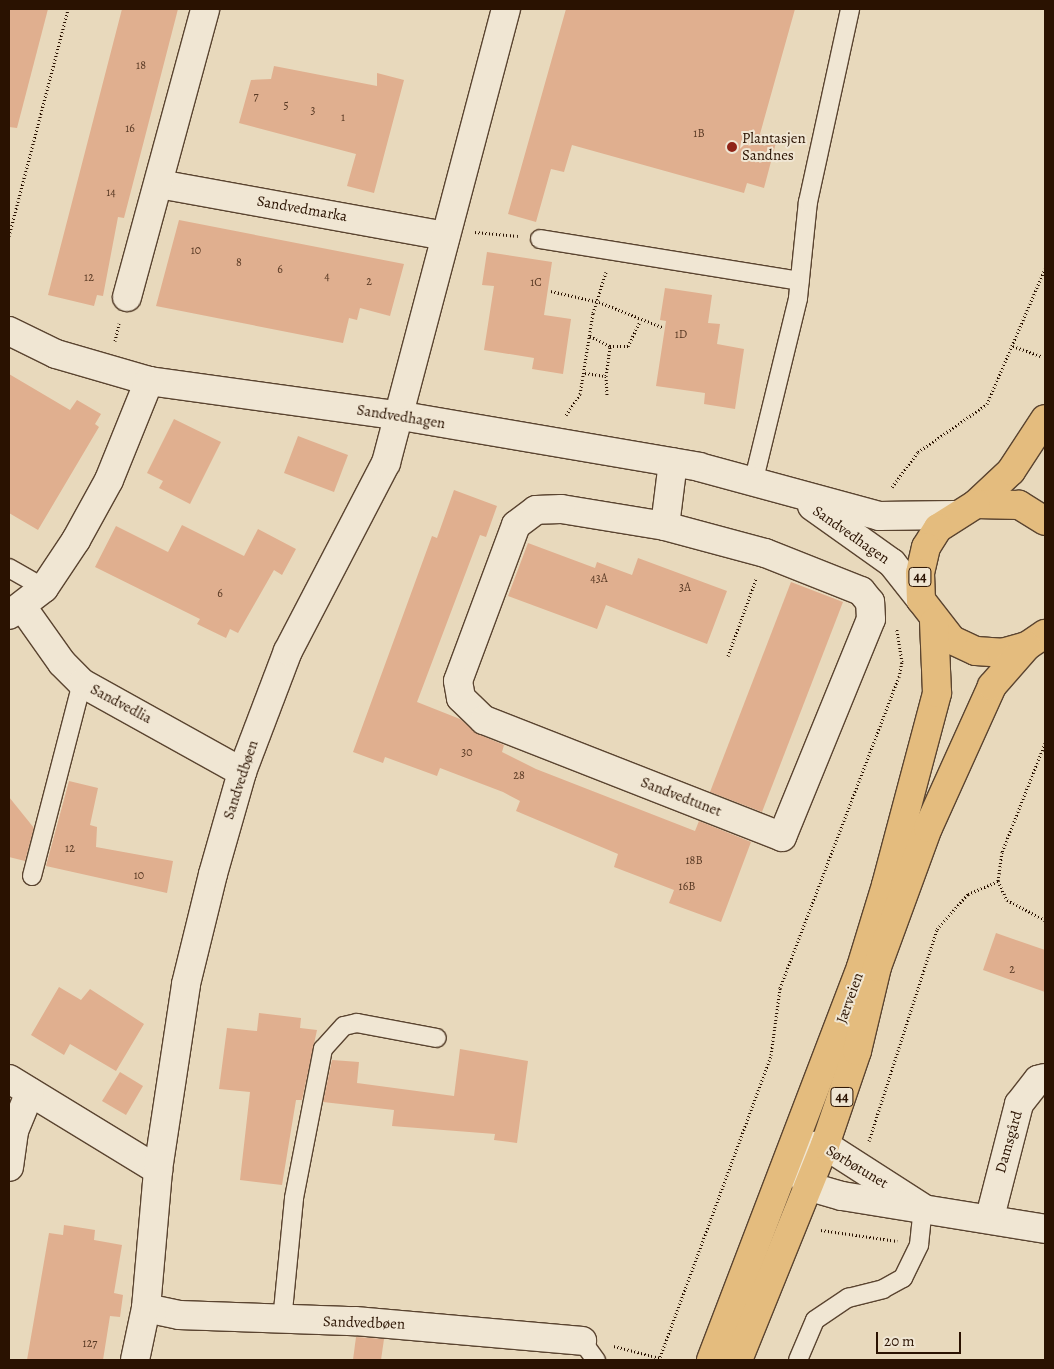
<!DOCTYPE html>
<html>
<head>
<meta charset="utf-8">
<style>
	body { margin:0 }
	#map { position:relative; width:1054px; height:1369px; overflow:hidden; background:#e8d9bc; font-family:Alegreya,serif }
	div>[style] { position:absolute }
	[style*='--x'] { left:calc(var(--x)*1px); top:calc(var(--y)*1px); width:calc(var(--w)*1px); rotate:calc(var(--a)*1deg) }
	.building>* { inset:0; background:#e0af8f }
	.path>* { height:3px; margin-top:-1.5px; transform-origin:0; background:repeating-linear-gradient(90deg,#2a1201 0 1px,transparent 0 3.5px) }
	.roads { filter:drop-shadow(1px 0 #5a4430) drop-shadow(-1px 0 #5a4430) drop-shadow(0 1px #5a4430) drop-shadow(0 -1px #5a4430) }
	.lane>* { height:18px; margin:-9px; padding:0 9px; transform-origin:9px; border-radius:9px; background:#f0e6d3 }
	.street>* { height:28px; margin:-14px; padding:0 14px; transform-origin:14px; border-radius:14px; background:#f0e6d3 }
	.primary>* { height:28px; margin:-14px; padding:0 14px; transform-origin:14px; border-radius:14px; background:#e4bc7e }
	.dots>* { width:14px; height:14px; translate:-50% -50%; box-sizing:border-box; border:2px solid #f0e6d3; border-radius:50% }
	span { translate:-50% -50%; white-space:nowrap; text-align:center; line-height:1.15; -webkit-text-stroke:4px #f0e6d3; paint-order:stroke }
	.number-label { font-size:12px; color:#583924 }
	.number-label span { -webkit-text-stroke-width:0 }
	.shield-label span { padding:1px 4px; background:#f0e6d3; border:1px solid; border-radius:4px; -webkit-text-stroke-width:0 }
	.shield-label { font-size:14px; color:#2a1201; font-weight:700 }
	.poi-label { font-size:15px; color:#2a1201 }
	.left { translate:0 -50%; text-align:left }
	.street-label { font-size:15px; color:#2a1201 }
	.frame { position:absolute; inset:0; border:10px solid #2a1201; pointer-events:none }
	.scale { position:absolute; left:876px; top:1332px; width:85px; height:22px; box-sizing:border-box; border:2px solid #2a1201; border-top:0; padding-left:6px; font-size:15px; line-height:18px; white-space:nowrap; color:#2a1201; -webkit-text-stroke:4px #f0e6d3; paint-order:stroke }
</style>
</head>
<body>
<div id="map">
	<div class="building">
		<i style="clip-path:polygon(9px 9px,48px 9px,17px 128px,9px 127px)"></i>
		<i style="clip-path:polygon(122px 9px,178px 9px,124px 218px,118px 217px,103px 296px,97px 295px,94px 306px,48px 295px)"></i>
		<i style="clip-path:polygon(566px 9px,795px 9px,760px 134px,777px 139px,764px 188px,747px 183px,744px 193px,572px 145px,564px 172px,551px 169px,536px 222px,508px 214px)"></i>
		<i style="clip-path:polygon(274px 66px,377px 86px,377px 73px,404px 80px,374px 193px,347px 186px,356px 154px,239px 123px,251px 80px,271px 79px)"></i>
		<i style="clip-path:polygon(179px 220px,404px 264px,390px 316px,360px 308px,357px 320px,349px 318px,343px 343px,156px 306px)"></i>
		<i style="clip-path:polygon(487px 252px,552px 262px,544px 315px,571px 319px,563px 374px,532px 369px,534px 358px,484px 350px,494px 286px,482px 285px)"></i>
		<i style="clip-path:polygon(665px 288px,712px 295px,708px 323px,720px 324px,717px 344px,744px 349px,735px 409px,704px 404px,705px 393px,656px 386px,666px 321px,660px 320px)"></i>
		<i style="clip-path:polygon(9px 374px,70px 410px,77px 400px,101px 414px,95px 424px,99px 427px,38px 530px,9px 513px)"></i>
		<i style="clip-path:polygon(174px 419px,221px 442px,190px 504px,159px 488px,163px 481px,147px 473px)"></i>
		<i style="clip-path:polygon(298px 436px,348px 455px,334px 492px,284px 473px)"></i>
		<i style="clip-path:polygon(454px 490px,497px 506px,486px 537px,480px 535px,417px 702px,460px 719px,478px 734px,504px 745px,502px 752px,536px 769px,695px 831px,699px 821px,751px 842px,721px 922px,669px 903px,674px 890px,614px 867px,618px 854px,516px 811px,520px 801px,503px 792px,440px 768px,437px 776px,385px 757px,383px 763px,353px 752px,432px 536px,437px 538px)"></i>
		<i style="clip-path:polygon(182px 525px,244px 556px,258px 529px,296px 549px,282px 575px,274px 570px,238px 633px,230px 629px,226px 638px,197px 624px,200px 619px,95px 567px,116px 526px,168px 552px)"></i>
		<i style="clip-path:polygon(528px 543px,595px 568px,597px 562px,632px 575px,638px 558px,727px 591px,707px 644px,606px 605px,597px 629px,508px 596px)"></i>
		<i style="clip-path:polygon(791px 582px,843px 602px,762px 812px,710px 792px)"></i>
		<i style="clip-path:polygon(69px 781px,98px 788px,90px 825px,97px 827px,96px 847px,173px 861px,167px 893px,46px 866px)"></i>
		<i style="clip-path:polygon(9px 797px,34px 828px,25px 861px,9px 857px)"></i>
		<i style="clip-path:polygon(996px 933px,1045px 950px,1045px 992px,983px 970px)"></i>
		<i style="clip-path:polygon(59px 987px,81px 1000px,90px 989px,144px 1024px,116px 1071px,70px 1044px,64px 1055px,31px 1035px)"></i>
		<i style="clip-path:polygon(259px 1013px,301px 1018px,300px 1028px,317px 1030px,302px 1100px,296px 1100px,282px 1185px,240px 1180px,250px 1092px,219px 1089px,227px 1028px,257px 1031px)"></i>
		<i style="clip-path:polygon(460px 1049px,528px 1061px,517px 1143px,494px 1140px,495px 1134px,392px 1126px,394px 1110px,323px 1102px,332px 1060px,359px 1062px,357px 1083px,454px 1096px)"></i>
		<i style="clip-path:polygon(120px 1072px,143px 1086px,126px 1115px,102px 1101px)"></i>
		<i style="clip-path:polygon(64px 1225px,95px 1230px,94px 1240px,122px 1245px,114px 1293px,123px 1295px,120px 1317px,110px 1316px,103px 1360px,27px 1360px,49px 1233px,63px 1235px)"></i>
		<i style="clip-path:polygon(356px 1337px,384px 1339px,381px 1360px,353px 1360px)"></i>
	</div>
	<div class="path">
		<i style="--x:475;--y:232;--w:43;--a:5.3"></i>
		<i style="--x:9;--y:236;--w:235;--a:-75.4"></i>
		<i style="--x:551;--y:291;--w:49;--a:12.9"></i>
		<i style="--x:599;--y:302;--w:68;--a:21.6"></i>
		<i style="--x:590;--y:336;--w:22;--a:27"></i>
		<i style="--x:610;--y:346;--w:18;--a:0"></i>
		<i style="--x:628;--y:346;--w:28;--a:-64"></i>
		<i style="--x:115;--y:341;--w:18;--a:-77"></i>
		<i style="--x:1013;--y:346;--w:30;--a:20"></i>
		<i style="--x:585;--y:373;--w:21;--a:8"></i>
		<i style="--x:606;--y:376;--w:30;--a:-82"></i>
		<i style="--x:606;--y:376;--w:20;--a:87"></i>
		<i style="--x:566;--y:415;--w:25;--a:-56"></i>
		<i style="--x:580;--y:394;--w:82;--a:-80.9"></i>
		<i style="--x:593;--y:313;--w:43;--a:-72.4"></i>
		<i style="--x:892;--y:487;--w:44;--a:-53.4"></i>
		<i style="--x:918;--y:452;--w:84;--a:-34.8"></i>
		<i style="--x:987;--y:404;--w:147;--a:-66.8"></i>
		<i style="--x:728;--y:656;--w:82;--a:-70"></i>
		<i style="--x:1045;--y:743;--w:117;--a:111.5"></i>
		<i style="--x:1002;--y:852;--w:29;--a:98"></i>
		<i style="--x:998;--y:881;--w:21;--a:65"></i>
		<i style="--x:1007;--y:900;--w:43;--a:27.8"></i>
		<i style="--x:869;--y:1141;--w:223;--a:-72.2"></i>
		<i style="--x:937;--y:929;--w:47;--a:-48.5"></i>
		<i style="--x:968;--y:894;--w:33;--a:-23"></i>
		<i style="--x:821;--y:1230;--w:77;--a:8.2"></i>
		<i style="--x:614;--y:1346;--w:48;--a:14.6"></i>
		<i style="--x:659;--y:1360;--w:325;--a:-69.8"></i>
		<i style="--x:771;--y:1055;--w:68;--a:-82.3"></i>
		<i style="--x:780;--y:988;--w:333;--a:-69.1"></i>
		<i style="--x:899;--y:677;--w:15;--a:-79"></i>
		<i style="--x:902;--y:662;--w:33;--a:-99"></i>
	</div>
	<div class="roads">
		<div class="lane">
			<i style="--x:540;--y:239;--w:263;--a:9.2"></i>
			<i style="--x:754;--y:479;--w:186;--a:-76.3"></i>
			<i style="--x:798;--y:298;--w:97;--a:-84.1"></i>
			<i style="--x:808;--y:202;--w:198;--a:-77.7"></i>
			<i style="--x:9;--y:568;--w:40;--a:29.7"></i>
			<i style="--x:32;--y:876;--w:199;--a:-75.5"></i>
			<i style="--x:282;--y:1321;--w:124;--a:-84.4"></i>
			<i style="--x:294;--y:1198;--w:152;--a:-79"></i>
			<i style="--x:323;--y:1049;--w:31;--a:-48"></i>
			<i style="--x:344;--y:1026;--w:13;--a:-13"></i>
			<i style="--x:357;--y:1023;--w:81;--a:10.6"></i>
			<i style="--x:582;--y:1341;--w:24;--a:54"></i>
			<i style="--x:798;--y:1360;--w:43;--a:-67"></i>
			<i style="--x:815;--y:1320;--w:40;--a:-34"></i>
			<i style="--x:848;--y:1298;--w:36;--a:-14"></i>
			<i style="--x:883;--y:1289;--w:23;--a:-29"></i>
			<i style="--x:903;--y:1278;--w:37;--a:-64"></i>
			<i style="--x:919;--y:1245;--w:37;--a:-84"></i>
		</div>
		<div class="street">
			<i style="--x:159;--y:184;--w:291;--a:10.3"></i>
			<i style="--x:127;--y:297;--w:298;--a:-74.8"></i>
			<i style="--x:9;--y:331;--w:52;--a:26.1"></i>
			<i style="--x:56;--y:354;--w:97;--a:16.2"></i>
			<i style="--x:149;--y:381;--w:255;--a:7.9"></i>
			<i style="--x:402;--y:416;--w:301;--a:9.7"></i>
			<i style="--x:699;--y:467;--w:187;--a:15.2"></i>
			<i style="--x:879;--y:516;--w:75;--a:-0.8"></i>
			<i style="--x:812;--y:506;--w:98;--a:35.5"></i>
			<i style="--x:892;--y:563;--w:47;--a:51.9"></i>
			<i style="--x:665;--y:526;--w:105;--a:-170.7"></i>
			<i style="--x:561;--y:509;--w:25;--a:178"></i>
			<i style="--x:536;--y:510;--w:25;--a:143"></i>
			<i style="--x:516;--y:525;--w:166;--a:110.4"></i>
			<i style="--x:458;--y:681;--w:17;--a:80"></i>
			<i style="--x:461;--y:698;--w:32;--a:44"></i>
			<i style="--x:484;--y:720;--w:320;--a:21.4"></i>
			<i style="--x:782;--y:837;--w:235;--a:-67.8"></i>
			<i style="--x:871;--y:619;--w:17;--a:-93"></i>
			<i style="--x:870;--y:602;--w:14;--a:-129"></i>
			<i style="--x:861;--y:591;--w:103;--a:-158.4"></i>
			<i style="--x:765;--y:553;--w:104;--a:-164.9"></i>
			<i style="--x:665;--y:526;--w:64;--a:-82.9"></i>
			<i style="--x:23;--y:608;--w:67;--a:54.7"></i>
			<i style="--x:62;--y:663;--w:28;--a:45"></i>
			<i style="--x:82;--y:683;--w:183;--a:29.1"></i>
			<i style="--x:9;--y:615;--w:44;--a:-37.6"></i>
			<i style="--x:44;--y:588;--w:58;--a:-56.3"></i>
			<i style="--x:76;--y:540;--w:68;--a:-61.2"></i>
			<i style="--x:109;--y:480;--w:107;--a:-68"></i>
			<i style="--x:9;--y:1079;--w:175;--a:31.4"></i>
			<i style="--x:9;--y:1167;--w:36;--a:-82"></i>
			<i style="--x:14;--y:1131;--w:42;--a:-67.7"></i>
			<i style="--x:923;--y:1208;--w:117;--a:-147.3"></i>
			<i style="--x:825;--y:1145;--w:32;--a:175"></i>
			<i style="--x:793;--y:1148;--w:40;--a:69.8"></i>
			<i style="--x:807;--y:1186;--w:36;--a:16"></i>
			<i style="--x:842;--y:1196;--w:206;--a:9.2"></i>
			<i style="--x:990;--y:1217;--w:117;--a:-75.6"></i>
			<i style="--x:1019;--y:1104;--w:31;--a:-52"></i>
			<i style="--x:1038;--y:1080;--w:7;--a:-16"></i>
			<i style="--x:146;--y:1308;--w:34;--a:12"></i>
			<i style="--x:179;--y:1315;--w:176;--a:2"></i>
			<i style="--x:355;--y:1321;--w:228;--a:5"></i>
			<i style="--x:135;--y:1360;--w:53;--a:-78.1"></i>
			<i style="--x:146;--y:1308;--w:139;--a:-85"></i>
			<i style="--x:158;--y:1170;--w:188;--a:-81.4"></i>
			<i style="--x:186;--y:984;--w:113;--a:-76.2"></i>
			<i style="--x:213;--y:874;--w:106;--a:-74.1"></i>
			<i style="--x:242;--y:772;--w:129;--a:-69.2"></i>
			<i style="--x:288;--y:651;--w:212;--a:-62.5"></i>
			<i style="--x:386;--y:463;--w:470;--a:-75.2"></i>
		</div>
		<div class="primary">
			<i style="--x:976;--y:504;--w:48;--a:-43.3"></i>
			<i style="--x:1011;--y:471;--w:62;--a:-56.8"></i>
			<i style="--x:1045;--y:521;--w:31;--a:-148"></i>
			<i style="--x:1019;--y:505;--w:43;--a:-178.7"></i>
			<i style="--x:976;--y:504;--w:45;--a:147.7"></i>
			<i style="--x:938;--y:528;--w:22;--a:122"></i>
			<i style="--x:926;--y:547;--w:27;--a:103"></i>
			<i style="--x:920;--y:573;--w:27;--a:88"></i>
			<i style="--x:921;--y:600;--w:51;--a:52.2"></i>
			<i style="--x:952;--y:640;--w:26;--a:25"></i>
			<i style="--x:976;--y:651;--w:26;--a:4"></i>
			<i style="--x:1002;--y:653;--w:26;--a:-16"></i>
			<i style="--x:1027;--y:646;--w:22;--a:-34"></i>
			<i style="--x:711;--y:1360;--w:421;--a:-69.1"></i>
			<i style="--x:861;--y:967;--w:86;--a:-73"></i>
			<i style="--x:886;--y:885;--w:199;--a:-75.1"></i>
			<i style="--x:937;--y:693;--w:71;--a:-92.4"></i>
			<i style="--x:738;--y:1360;--w:232;--a:-68"></i>
			<i style="--x:825;--y:1145;--w:99;--a:-71.2"></i>
			<i style="--x:857;--y:1051;--w:86;--a:-76.6"></i>
			<i style="--x:877;--y:967;--w:148;--a:-69.9"></i>
			<i style="--x:928;--y:828;--w:156;--a:-65.7"></i>
			<i style="--x:992;--y:686;--w:53;--a:-48.8"></i>
		</div>
	</div>
	<div class="dots">
		<i style="left:732px;top:147px;background:#8f2418"></i>
	</div>
	<div class="number-label">
		<span style="left:141px;top:66px">18</span>
		<span style="left:256px;top:97px">7</span>
		<span style="left:286px;top:106px">5</span>
		<span style="left:313px;top:111px">3</span>
		<span style="left:343px;top:118px">1</span>
		<span style="left:130px;top:129px">16</span>
		<span style="left:699px;top:134px">1B</span>
		<span style="left:111px;top:193px">14</span>
		<span style="left:196px;top:251px">10</span>
		<span style="left:239px;top:263px">8</span>
		<span style="left:280px;top:270px">6</span>
		<span style="left:327px;top:277px">4</span>
		<span style="left:89px;top:278px">12</span>
		<span style="left:369px;top:282px">2</span>
		<span style="left:536px;top:283px">1C</span>
		<span style="left:681px;top:335px">1D</span>
		<span style="left:599px;top:579px">43A</span>
		<span style="left:685px;top:588px">3A</span>
		<span style="left:220px;top:594px">6</span>
		<span style="left:467px;top:753px">30</span>
		<span style="left:519px;top:776px">28</span>
		<span style="left:70px;top:849px">12</span>
		<span style="left:694px;top:861px">18B</span>
		<span style="left:139px;top:876px">10</span>
		<span style="left:687px;top:887px">16B</span>
		<span style="left:1012px;top:970px">2</span>
		<span style="left:90px;top:1344px">127</span>
	</div>
	<div class="shield-label">
		<span style="left:920px;top:577px">44</span>
		<span style="left:842px;top:1097px">44</span>
	</div>
	<div class="poi-label">
		<span class="left" style="left:742px;top:147px">Plantasjen<br>Sandnes</span>
	</div>
	<div class="street-label">
		<span style="left:302px;top:209px;rotate:10deg">Sandvedmarka</span>
		<span style="left:401px;top:417px;rotate:9deg">Sandvedhagen</span>
		<span style="left:851px;top:535px;rotate:35deg">Sandvedhagen</span>
		<span style="left:121px;top:704px;rotate:28deg">Sandvedlia</span>
		<span style="left:241px;top:780px;rotate:-72deg">Sandvedbøen</span>
		<span style="left:681px;top:797px;rotate:21deg">Sandvedtunet</span>
		<span style="left:850px;top:998px;rotate:-70deg">Jærveien</span>
		<span style="left:1009px;top:1142px;rotate:-74deg">Damsgård</span>
		<span style="left:857px;top:1167px;rotate:31deg">Sørbøtunet</span>
		<span style="left:364px;top:1323px;rotate:2deg">Sandvedbøen</span>
	</div>
	<div class="frame"></div>
	<div class="scale">20 m</div>
</div>
</body>
</html>
